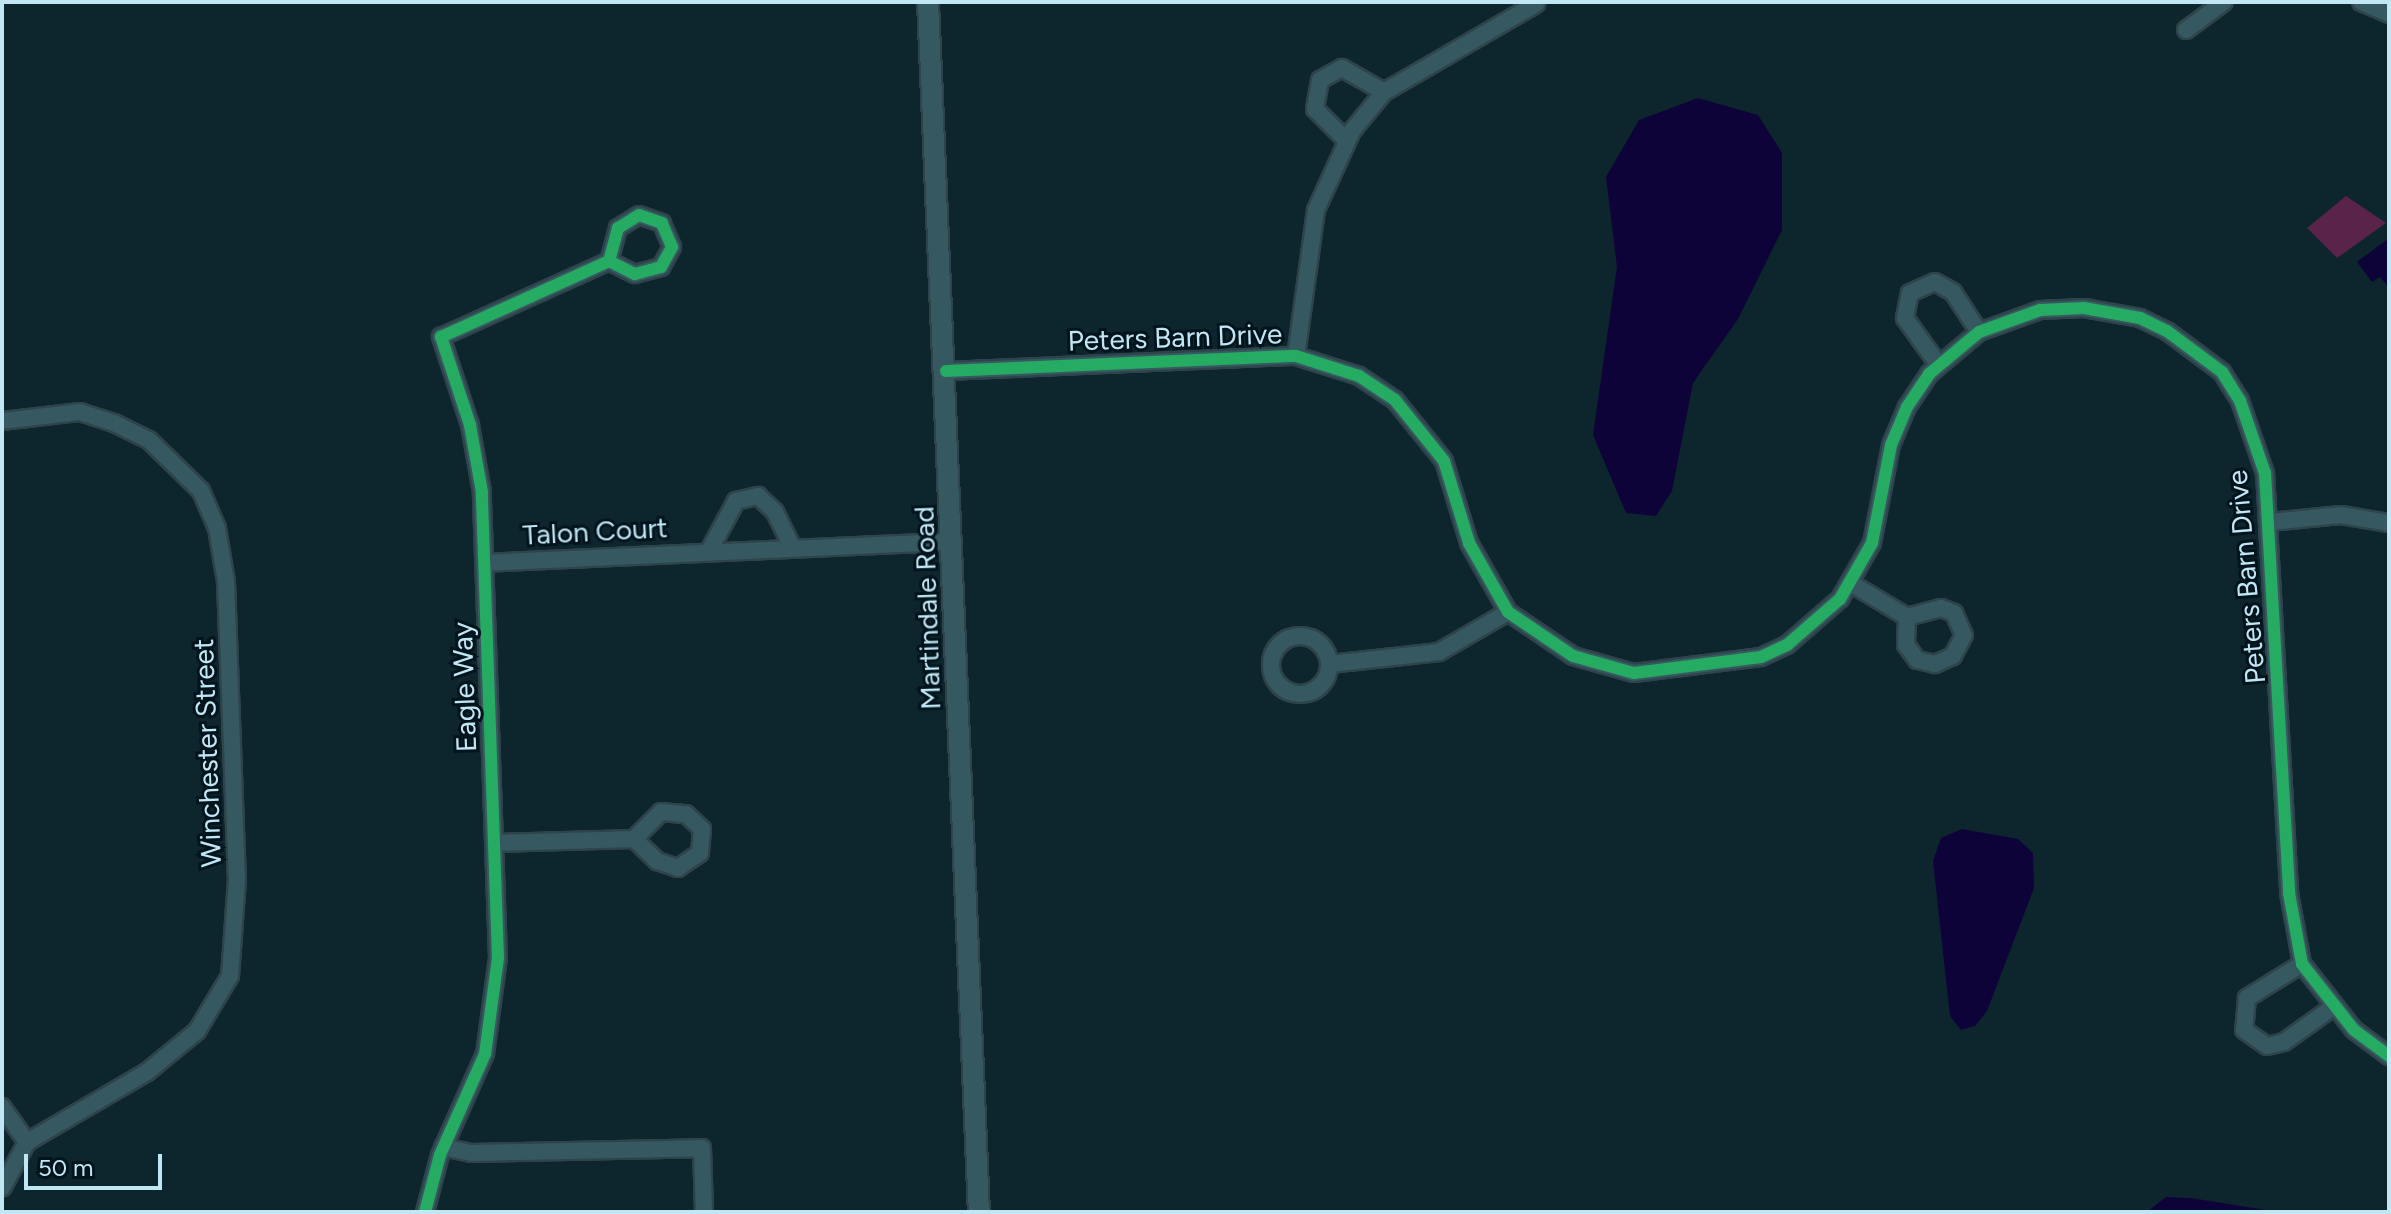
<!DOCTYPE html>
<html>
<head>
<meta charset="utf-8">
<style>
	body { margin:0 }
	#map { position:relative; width:2391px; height:1214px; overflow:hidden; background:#0d262d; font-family:Figtree,sans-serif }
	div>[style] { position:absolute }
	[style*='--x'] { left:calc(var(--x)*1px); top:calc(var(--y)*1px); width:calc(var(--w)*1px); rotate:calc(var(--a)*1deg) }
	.green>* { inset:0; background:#59234a }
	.water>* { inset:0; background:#0e0339 }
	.roads { filter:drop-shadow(2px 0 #2f434a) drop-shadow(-2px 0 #2f434a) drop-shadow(0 2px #2f434a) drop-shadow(0 -2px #2f434a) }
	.minor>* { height:16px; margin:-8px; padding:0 8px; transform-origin:8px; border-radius:8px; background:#365861 }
	.minor>.ring { margin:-8px; padding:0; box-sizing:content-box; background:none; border:16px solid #365861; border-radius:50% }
	.tertiary>* { height:20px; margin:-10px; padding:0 10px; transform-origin:10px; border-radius:10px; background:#365861 }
	.cycleway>* { height:12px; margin:-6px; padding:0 6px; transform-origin:6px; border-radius:6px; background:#26ab63 }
	span { translate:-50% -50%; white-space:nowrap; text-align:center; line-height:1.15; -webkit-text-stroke:6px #00141c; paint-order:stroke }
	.street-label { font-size:28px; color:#c1e6f4 }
	.frame { position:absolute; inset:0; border:4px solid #c1e6f4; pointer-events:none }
	.scale { position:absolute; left:24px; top:1154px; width:138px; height:36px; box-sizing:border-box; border:4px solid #c1e6f4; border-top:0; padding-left:10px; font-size:24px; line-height:28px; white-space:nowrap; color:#c1e6f4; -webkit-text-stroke:6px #00141c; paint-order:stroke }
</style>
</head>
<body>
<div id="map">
	<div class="green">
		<i style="clip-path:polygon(2346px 196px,2386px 223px,2337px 258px,2307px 228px)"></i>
	</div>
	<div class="water">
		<i style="clip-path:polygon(1698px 98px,1758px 115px,1782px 153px,1782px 230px,1738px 319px,1693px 383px,1672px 491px,1656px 516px,1626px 513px,1593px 435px,1617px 267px,1606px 177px,1639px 120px)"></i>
		<i style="clip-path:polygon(2389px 238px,2389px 288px,2380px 277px,2372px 282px,2357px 262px)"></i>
		<i style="clip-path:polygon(1962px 829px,2018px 839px,2033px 853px,2034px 888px,1987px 1011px,1975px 1026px,1961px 1030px,1950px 1016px,1933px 861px,1941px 838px)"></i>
		<i style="clip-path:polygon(2166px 1197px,2191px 1198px,2278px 1212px,2147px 1212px)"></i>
	</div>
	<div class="roads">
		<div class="minor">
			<i style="--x:2361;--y:2;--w:30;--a:23"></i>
			<i style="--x:2186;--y:30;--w:47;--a:-36.4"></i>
			<i style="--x:1346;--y:140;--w:44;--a:-135"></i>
			<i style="--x:1315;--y:109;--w:29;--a:-80"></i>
			<i style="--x:1320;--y:80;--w:25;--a:-29"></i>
			<i style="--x:1342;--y:68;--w:48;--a:29.7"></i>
			<i style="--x:1296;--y:356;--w:147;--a:-82.2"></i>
			<i style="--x:1316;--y:210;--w:87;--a:-65.5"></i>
			<i style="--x:1352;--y:131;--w:50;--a:-50.6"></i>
			<i style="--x:1384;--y:92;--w:176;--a:-30.1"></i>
			<i style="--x:1938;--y:364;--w:57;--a:-125.7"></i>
			<i style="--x:1905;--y:318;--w:25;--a:-79"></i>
			<i style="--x:1910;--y:293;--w:27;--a:-24"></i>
			<i style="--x:1935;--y:282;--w:21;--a:29"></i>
			<i style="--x:1953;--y:292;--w:48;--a:57"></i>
			<i style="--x:946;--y:371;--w:350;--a:-2.5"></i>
			<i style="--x:1296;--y:356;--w:66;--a:17.6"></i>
			<i style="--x:1359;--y:376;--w:43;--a:33.7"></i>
			<i style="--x:1395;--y:400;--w:78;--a:51.2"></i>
			<i style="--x:1444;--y:461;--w:86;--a:73"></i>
			<i style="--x:1469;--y:543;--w:79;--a:60.5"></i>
			<i style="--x:1508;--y:612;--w:78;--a:34.1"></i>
			<i style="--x:1573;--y:656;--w:63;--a:15.6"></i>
			<i style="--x:1634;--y:673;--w:128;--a:-7.2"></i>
			<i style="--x:1761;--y:657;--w:29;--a:-25"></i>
			<i style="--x:1787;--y:645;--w:70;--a:-41"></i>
			<i style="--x:1840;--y:599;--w:64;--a:-60.3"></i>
			<i style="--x:1872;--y:543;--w:100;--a:-79"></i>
			<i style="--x:1891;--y:445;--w:41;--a:-67.2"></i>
			<i style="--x:1907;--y:407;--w:40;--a:-56"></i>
			<i style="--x:1929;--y:374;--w:65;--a:-40"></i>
			<i style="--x:1979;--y:332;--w:65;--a:-19.8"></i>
			<i style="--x:2040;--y:310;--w:44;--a:-2.6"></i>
			<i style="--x:2084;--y:308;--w:57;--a:10.1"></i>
			<i style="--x:2140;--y:318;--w:30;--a:26"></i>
			<i style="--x:2167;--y:331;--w:69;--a:36.7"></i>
			<i style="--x:2222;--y:372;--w:34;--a:58"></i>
			<i style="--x:2240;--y:401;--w:76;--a:70.9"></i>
			<i style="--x:2265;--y:473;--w:421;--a:86.7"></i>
			<i style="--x:2289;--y:893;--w:72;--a:79.6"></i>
			<i style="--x:2302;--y:964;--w:84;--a:51.8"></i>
			<i style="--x:2354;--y:1030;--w:44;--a:36.6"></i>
			<i style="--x:2;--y:421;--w:79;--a:-6.6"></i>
			<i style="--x:80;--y:412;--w:36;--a:18"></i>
			<i style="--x:114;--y:423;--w:39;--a:26"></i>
			<i style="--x:149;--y:440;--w:73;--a:44.4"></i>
			<i style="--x:201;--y:491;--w:40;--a:66.6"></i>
			<i style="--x:217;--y:528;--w:55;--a:80.5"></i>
			<i style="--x:226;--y:582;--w:297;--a:87.9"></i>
			<i style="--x:237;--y:879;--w:97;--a:94.1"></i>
			<i style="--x:230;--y:976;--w:64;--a:121"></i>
			<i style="--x:197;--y:1031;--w:65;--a:140.6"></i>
			<i style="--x:147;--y:1072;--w:139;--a:149.7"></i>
			<i style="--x:27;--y:1142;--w:52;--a:118.5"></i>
			<i style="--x:2270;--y:522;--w:71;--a:-5.6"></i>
			<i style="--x:2341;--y:515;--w:49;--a:9.5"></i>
			<i style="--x:709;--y:551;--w:57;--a:-61.6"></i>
			<i style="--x:736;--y:501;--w:23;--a:-13"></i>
			<i style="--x:758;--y:496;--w:23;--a:43"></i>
			<i style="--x:775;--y:512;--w:39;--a:64"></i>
			<i style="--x:484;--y:563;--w:469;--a:-2.6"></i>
			<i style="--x:1852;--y:584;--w:64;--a:31"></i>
			<i style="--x:1907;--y:617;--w:35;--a:-15"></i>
			<i style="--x:1941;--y:608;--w:14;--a:21"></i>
			<i style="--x:1954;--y:613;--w:24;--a:66"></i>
			<i style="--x:1964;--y:635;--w:24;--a:118"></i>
			<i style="--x:1953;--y:656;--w:20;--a:156"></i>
			<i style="--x:1935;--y:664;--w:18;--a:-167"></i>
			<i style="--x:1917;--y:660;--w:19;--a:-126"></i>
			<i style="--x:1906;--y:645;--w:28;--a:-88"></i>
			<i class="ring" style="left:1271px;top:636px;width:42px;height:42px"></i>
			<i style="--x:1330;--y:664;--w:110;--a:-6.3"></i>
			<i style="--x:1439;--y:652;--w:80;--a:-30.1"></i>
			<i style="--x:495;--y:843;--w:139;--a:-1.6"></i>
			<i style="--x:634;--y:839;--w:38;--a:-45"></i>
			<i style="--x:661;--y:812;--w:25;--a:5"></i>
			<i style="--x:686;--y:814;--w:22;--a:43"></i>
			<i style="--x:702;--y:829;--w:24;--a:95"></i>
			<i style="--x:700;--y:853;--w:27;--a:146"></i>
			<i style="--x:678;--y:868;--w:22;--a:-162"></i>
			<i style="--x:657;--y:861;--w:32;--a:-136"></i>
			<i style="--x:2302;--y:964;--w:65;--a:148.3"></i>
			<i style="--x:2247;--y:998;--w:32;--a:95"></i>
			<i style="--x:2244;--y:1030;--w:28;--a:35"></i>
			<i style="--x:2267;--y:1046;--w:17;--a:-13"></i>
			<i style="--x:2284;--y:1042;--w:60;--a:-35.5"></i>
			<i style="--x:2;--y:1107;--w:43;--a:54.5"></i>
			<i style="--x:443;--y:1147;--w:29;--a:12"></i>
			<i style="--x:471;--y:1153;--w:231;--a:-1.2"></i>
			<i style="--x:702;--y:1148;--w:64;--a:88.2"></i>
			<i style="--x:425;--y:1212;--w:59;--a:-75.3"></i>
			<i style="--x:440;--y:1155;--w:111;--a:-66"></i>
			<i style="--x:485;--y:1054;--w:97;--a:-82.3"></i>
			<i style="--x:498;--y:958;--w:466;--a:-92"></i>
			<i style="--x:482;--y:492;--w:68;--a:-100.2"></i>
			<i style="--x:470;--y:425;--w:93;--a:-108.2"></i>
			<i style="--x:441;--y:337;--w:184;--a:-24.3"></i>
			<i style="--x:609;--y:261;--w:29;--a:27"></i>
			<i style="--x:635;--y:274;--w:27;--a:-15"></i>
			<i style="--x:661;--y:267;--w:23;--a:-61"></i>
			<i style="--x:672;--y:247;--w:26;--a:-113"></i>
			<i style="--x:662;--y:223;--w:24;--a:-161"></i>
			<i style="--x:639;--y:215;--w:25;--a:148"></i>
			<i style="--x:618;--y:228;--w:34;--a:105"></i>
		</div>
		<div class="tertiary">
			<i style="--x:928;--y:2;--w:1211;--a:87.59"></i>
		</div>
	</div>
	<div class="cycleway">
		<i style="--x:946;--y:371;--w:350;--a:-2.5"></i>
		<i style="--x:1296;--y:356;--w:66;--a:17.6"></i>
		<i style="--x:1359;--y:376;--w:43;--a:33.7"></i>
		<i style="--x:1395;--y:400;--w:78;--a:51.2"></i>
		<i style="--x:1444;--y:461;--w:86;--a:73"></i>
		<i style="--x:1469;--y:543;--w:79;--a:60.5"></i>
		<i style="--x:1508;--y:612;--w:78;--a:34.1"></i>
		<i style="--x:1573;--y:656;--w:63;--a:15.6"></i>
		<i style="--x:1634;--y:673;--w:128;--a:-7.2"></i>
		<i style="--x:1761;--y:657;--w:29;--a:-25"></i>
		<i style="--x:1787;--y:645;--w:70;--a:-41"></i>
		<i style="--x:1840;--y:599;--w:64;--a:-60.3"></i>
		<i style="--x:1872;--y:543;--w:100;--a:-79"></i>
		<i style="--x:1891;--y:445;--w:41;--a:-67.2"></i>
		<i style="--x:1907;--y:407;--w:40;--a:-56"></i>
		<i style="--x:1929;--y:374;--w:65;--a:-40"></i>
		<i style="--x:1979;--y:332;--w:65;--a:-19.8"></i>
		<i style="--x:2040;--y:310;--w:44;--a:-2.6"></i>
		<i style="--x:2084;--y:308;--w:57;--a:10.1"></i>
		<i style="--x:2140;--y:318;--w:30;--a:26"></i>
		<i style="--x:2167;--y:331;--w:69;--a:36.7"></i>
		<i style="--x:2222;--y:372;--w:34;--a:58"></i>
		<i style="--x:2240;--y:401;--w:76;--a:70.9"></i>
		<i style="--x:2265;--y:473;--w:421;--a:86.7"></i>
		<i style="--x:2289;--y:893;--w:72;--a:79.6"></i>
		<i style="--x:2302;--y:964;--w:84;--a:51.8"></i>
		<i style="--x:2354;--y:1030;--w:44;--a:36.6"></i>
		<i style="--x:425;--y:1212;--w:59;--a:-75.3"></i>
		<i style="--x:440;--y:1155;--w:111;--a:-66"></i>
		<i style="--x:485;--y:1054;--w:97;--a:-82.3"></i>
		<i style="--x:498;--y:958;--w:466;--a:-92"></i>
		<i style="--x:482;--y:492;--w:68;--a:-100.2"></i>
		<i style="--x:470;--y:425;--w:93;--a:-108.2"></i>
		<i style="--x:441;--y:337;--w:184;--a:-24.3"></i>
		<i style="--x:609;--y:261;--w:29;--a:27"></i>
		<i style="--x:635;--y:274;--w:27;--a:-15"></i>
		<i style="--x:661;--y:267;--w:23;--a:-61"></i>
		<i style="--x:672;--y:247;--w:26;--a:-113"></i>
		<i style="--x:662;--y:223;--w:24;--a:-161"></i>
		<i style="--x:639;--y:215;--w:25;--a:148"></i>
		<i style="--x:618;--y:228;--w:34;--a:105"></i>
	</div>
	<div class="street-label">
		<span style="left:1175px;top:337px;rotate:-2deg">Peters Barn Drive</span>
		<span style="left:595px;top:531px;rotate:-3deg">Talon Court</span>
		<span style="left:2246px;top:577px;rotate:-95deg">Peters Barn Drive</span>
		<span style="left:927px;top:608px;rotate:-92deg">Martindale Road</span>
		<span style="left:464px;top:687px;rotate:-92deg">Eagle Way</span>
		<span style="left:207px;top:753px;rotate:-92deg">Winchester Street</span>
	</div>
	<div class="frame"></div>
	<div class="scale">50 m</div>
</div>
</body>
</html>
